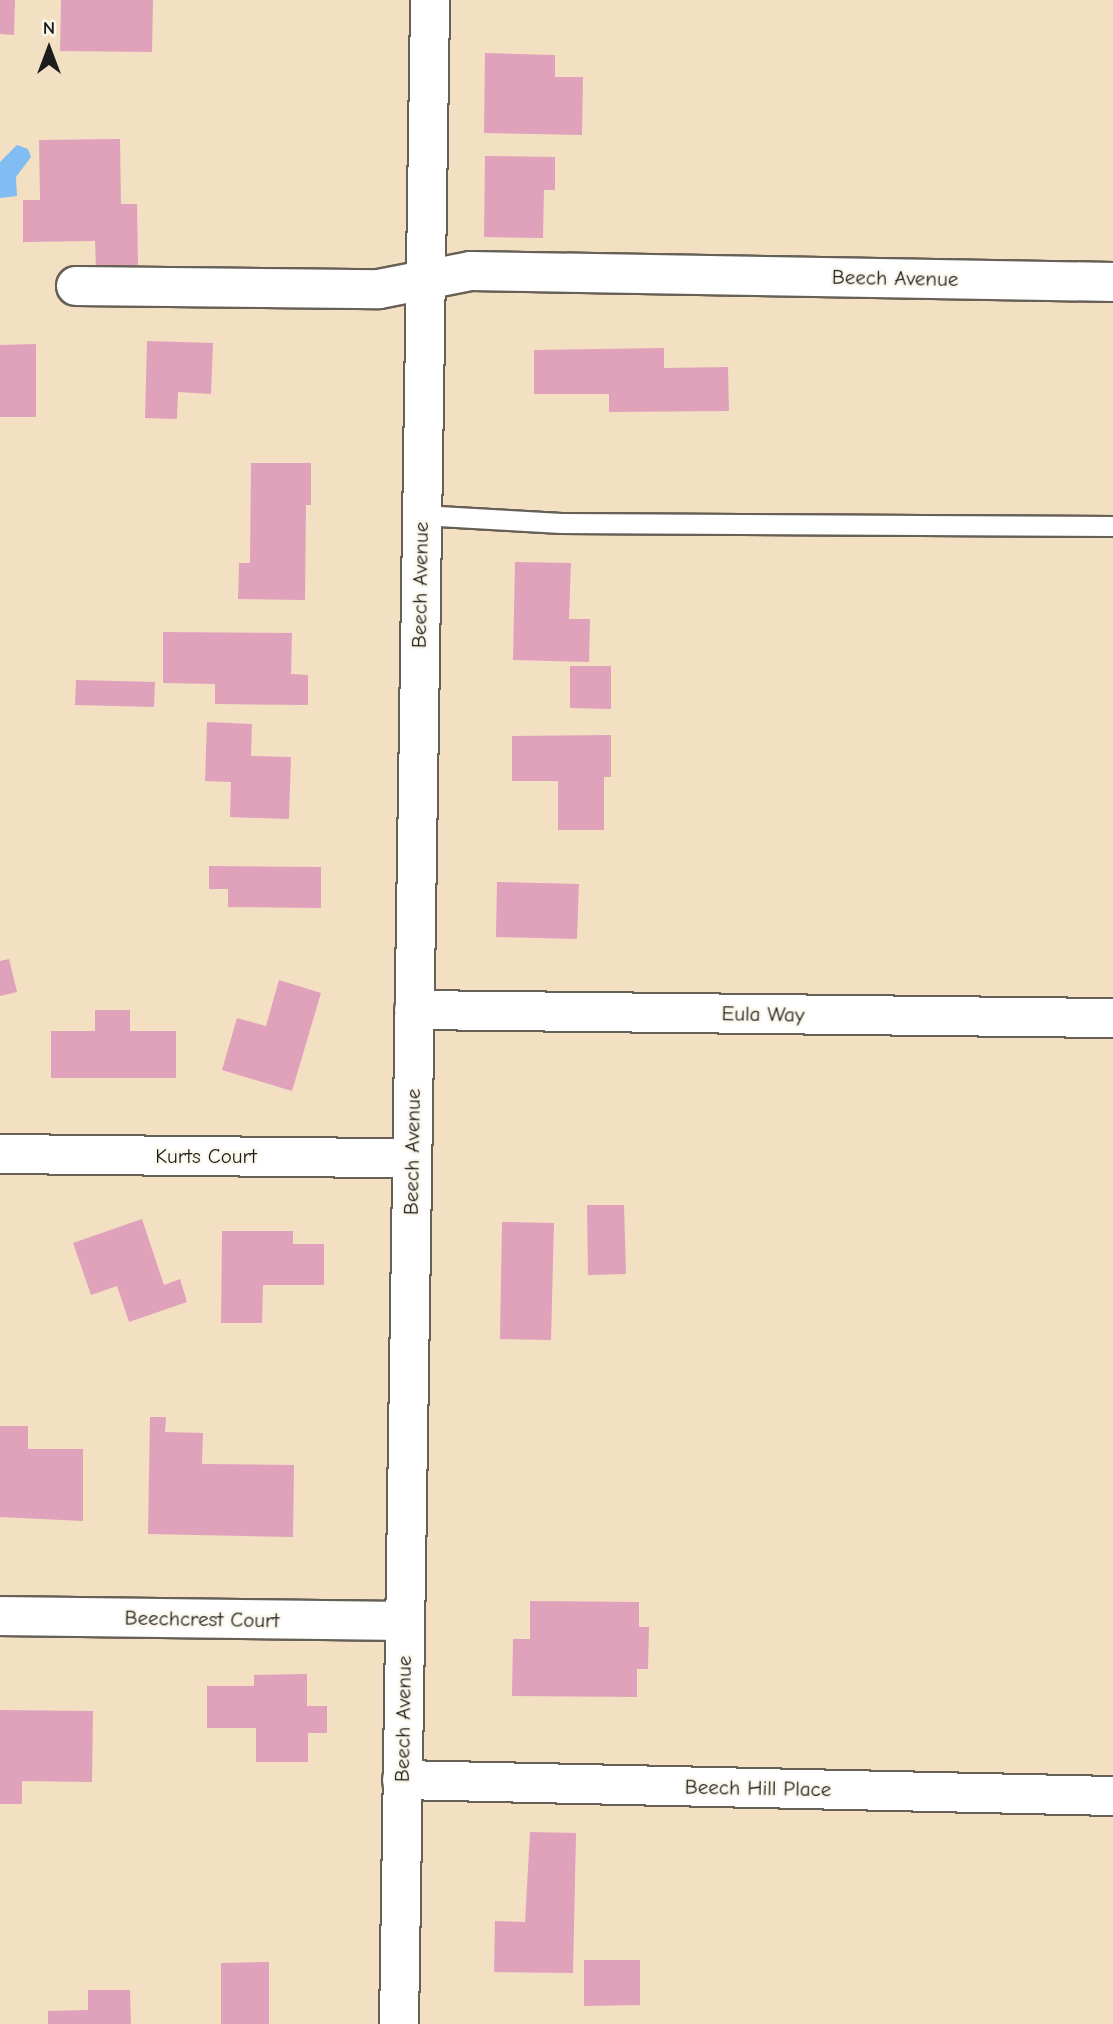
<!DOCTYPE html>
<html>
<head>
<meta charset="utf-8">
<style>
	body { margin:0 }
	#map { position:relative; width:1113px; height:2024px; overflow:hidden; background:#f3dfc2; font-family:"Comic Neue",sans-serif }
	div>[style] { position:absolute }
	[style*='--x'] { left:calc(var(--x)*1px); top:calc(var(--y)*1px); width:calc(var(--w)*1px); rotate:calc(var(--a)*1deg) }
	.water>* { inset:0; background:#81bcf3 }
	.building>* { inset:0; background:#e0a1bb }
	.roads { filter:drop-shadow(2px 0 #676056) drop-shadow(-2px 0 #676056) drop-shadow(0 2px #676056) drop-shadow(0 -2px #676056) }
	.lane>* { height:19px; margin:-9.5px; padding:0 9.5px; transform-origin:9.5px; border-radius:9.5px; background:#fff }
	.street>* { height:38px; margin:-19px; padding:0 19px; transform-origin:19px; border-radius:19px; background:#fff }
	.secondary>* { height:38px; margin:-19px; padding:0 19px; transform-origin:19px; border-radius:19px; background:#fff }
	span { translate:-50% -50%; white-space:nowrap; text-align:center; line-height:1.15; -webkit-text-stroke:5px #fbf7ec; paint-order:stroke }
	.street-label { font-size:21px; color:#1c1c1c }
	.north { position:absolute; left:14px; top:14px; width:70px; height:70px; -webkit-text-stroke:5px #fbf7ec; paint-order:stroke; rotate:0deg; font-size:19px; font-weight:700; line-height:28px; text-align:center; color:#1c1c1c }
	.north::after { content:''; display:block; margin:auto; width:24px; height:32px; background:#1c1c1c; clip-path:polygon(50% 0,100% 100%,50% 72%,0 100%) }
</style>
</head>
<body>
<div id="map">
	<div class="water">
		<i style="clip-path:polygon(17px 145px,28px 149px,31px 157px,16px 177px,17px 196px,0 198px,0 162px)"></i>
	</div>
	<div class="building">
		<i style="clip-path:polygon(0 0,15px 0,14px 35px,0 34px)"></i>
		<i style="clip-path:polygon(61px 0,153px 0,152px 52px,60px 51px)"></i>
		<i style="clip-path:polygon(485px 53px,555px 55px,555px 77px,583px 77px,582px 135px,484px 133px)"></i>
		<i style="clip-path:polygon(120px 139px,121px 204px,137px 204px,138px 265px,96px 266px,95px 241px,23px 242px,23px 200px,40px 200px,39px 140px)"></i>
		<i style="clip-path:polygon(485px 156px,555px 157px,555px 190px,544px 190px,543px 238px,484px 237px)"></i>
		<i style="clip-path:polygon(147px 341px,213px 343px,211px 394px,178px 392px,177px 419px,145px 418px)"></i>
		<i style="clip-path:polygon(36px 344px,36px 417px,0 417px,0 345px)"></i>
		<i style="clip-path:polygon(664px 348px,664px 368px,728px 367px,729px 411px,609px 412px,609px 394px,534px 394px,534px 350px)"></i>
		<i style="clip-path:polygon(251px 463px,311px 463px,311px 505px,306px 505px,305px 600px,238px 599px,239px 563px,250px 563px)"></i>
		<i style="clip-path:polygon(515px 562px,571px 563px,569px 619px,590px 619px,589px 662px,513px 660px)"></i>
		<i style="clip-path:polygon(163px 632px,292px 633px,291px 674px,308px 675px,308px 705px,215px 704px,215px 684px,163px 683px)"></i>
		<i style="clip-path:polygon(570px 666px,611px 666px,611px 709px,570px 708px)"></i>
		<i style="clip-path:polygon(76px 680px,155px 682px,154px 707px,75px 705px)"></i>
		<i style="clip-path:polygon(207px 722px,252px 724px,251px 756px,291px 757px,289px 819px,230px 817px,231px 782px,205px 781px)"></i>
		<i style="clip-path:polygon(611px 735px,611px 777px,604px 777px,604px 830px,558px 830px,558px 781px,512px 781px,512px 736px)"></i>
		<i style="clip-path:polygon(209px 866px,321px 867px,321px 908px,228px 907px,228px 889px,209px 889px)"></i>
		<i style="clip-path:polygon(497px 882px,579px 884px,577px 939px,496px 937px)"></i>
		<i style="clip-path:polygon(9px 959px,17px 992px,0 996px,0 961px)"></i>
		<i style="clip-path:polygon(279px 980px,321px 993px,292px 1091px,222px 1070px,237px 1018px,266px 1026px)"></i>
		<i style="clip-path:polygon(95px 1010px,130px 1010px,130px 1031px,176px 1031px,176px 1078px,51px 1078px,51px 1031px,95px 1031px)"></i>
		<i style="clip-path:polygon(587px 1205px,624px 1205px,626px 1274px,588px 1275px)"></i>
		<i style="clip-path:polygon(142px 1219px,164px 1285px,180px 1279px,187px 1302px,129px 1322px,117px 1286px,91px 1295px,73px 1243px)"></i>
		<i style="clip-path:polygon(502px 1222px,554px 1223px,551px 1340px,500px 1339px)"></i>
		<i style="clip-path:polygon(222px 1231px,293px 1231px,293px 1244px,324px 1244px,324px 1285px,263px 1285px,262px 1323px,221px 1323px)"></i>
		<i style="clip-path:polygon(150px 1417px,166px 1417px,165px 1432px,203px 1433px,202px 1464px,294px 1465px,293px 1537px,148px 1534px)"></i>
		<i style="clip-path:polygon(0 1426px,28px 1426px,28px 1449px,83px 1449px,83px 1521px,0 1517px)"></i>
		<i style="clip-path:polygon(530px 1601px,639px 1602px,639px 1627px,649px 1627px,648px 1669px,637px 1669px,637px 1697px,512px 1696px,513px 1639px,530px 1639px)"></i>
		<i style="clip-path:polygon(307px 1674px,307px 1706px,327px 1706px,327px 1733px,308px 1733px,308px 1762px,256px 1762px,256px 1728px,207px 1728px,207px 1686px,254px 1686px,254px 1675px)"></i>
		<i style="clip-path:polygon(0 1710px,93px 1711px,92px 1782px,22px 1781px,22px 1804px,0 1804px)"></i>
		<i style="clip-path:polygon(530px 1832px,576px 1833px,573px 1973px,494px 1972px,495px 1921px,525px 1922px)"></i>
		<i style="clip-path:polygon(584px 1960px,640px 1960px,640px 2005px,584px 2006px)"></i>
		<i style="clip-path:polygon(269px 1962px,269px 2024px,221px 2024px,221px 1963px)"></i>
		<i style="clip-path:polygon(88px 1990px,130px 1990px,131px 2024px,48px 2024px,48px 2011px,88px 2010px)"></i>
	</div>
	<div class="roads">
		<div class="lane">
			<i style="--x:421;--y:515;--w:140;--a:3.3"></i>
			<i style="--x:561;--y:523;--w:552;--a:0.31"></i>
		</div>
		<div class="street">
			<i style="--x:76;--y:286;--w:303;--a:0.6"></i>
			<i style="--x:379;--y:289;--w:94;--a:-11.1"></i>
			<i style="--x:471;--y:271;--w:642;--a:0.98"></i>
			<i style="--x:414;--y:1010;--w:699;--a:0.66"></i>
			<i style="--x:0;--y:1154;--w:412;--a:0.6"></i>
			<i style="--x:0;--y:1616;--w:405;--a:0.7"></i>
			<i style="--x:402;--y:1780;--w:711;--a:1.29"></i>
		</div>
		<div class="secondary">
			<i style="--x:399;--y:2024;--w:2024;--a:-89.12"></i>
		</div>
	</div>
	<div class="street-label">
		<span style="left:895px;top:278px;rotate:1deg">Beech Avenue</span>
		<span style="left:420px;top:585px;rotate:-89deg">Beech Avenue</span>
		<span style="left:763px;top:1014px;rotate:1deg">Eula Way</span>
		<span style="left:412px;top:1152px;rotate:-89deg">Beech Avenue</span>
		<span style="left:206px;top:1156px">Kurts Court</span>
		<span style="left:202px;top:1619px;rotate:1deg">Beechcrest Court</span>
		<span style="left:403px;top:1719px;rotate:-89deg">Beech Avenue</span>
		<span style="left:758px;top:1788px;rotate:1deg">Beech Hill Place</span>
	</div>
	<div class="north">N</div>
</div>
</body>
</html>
